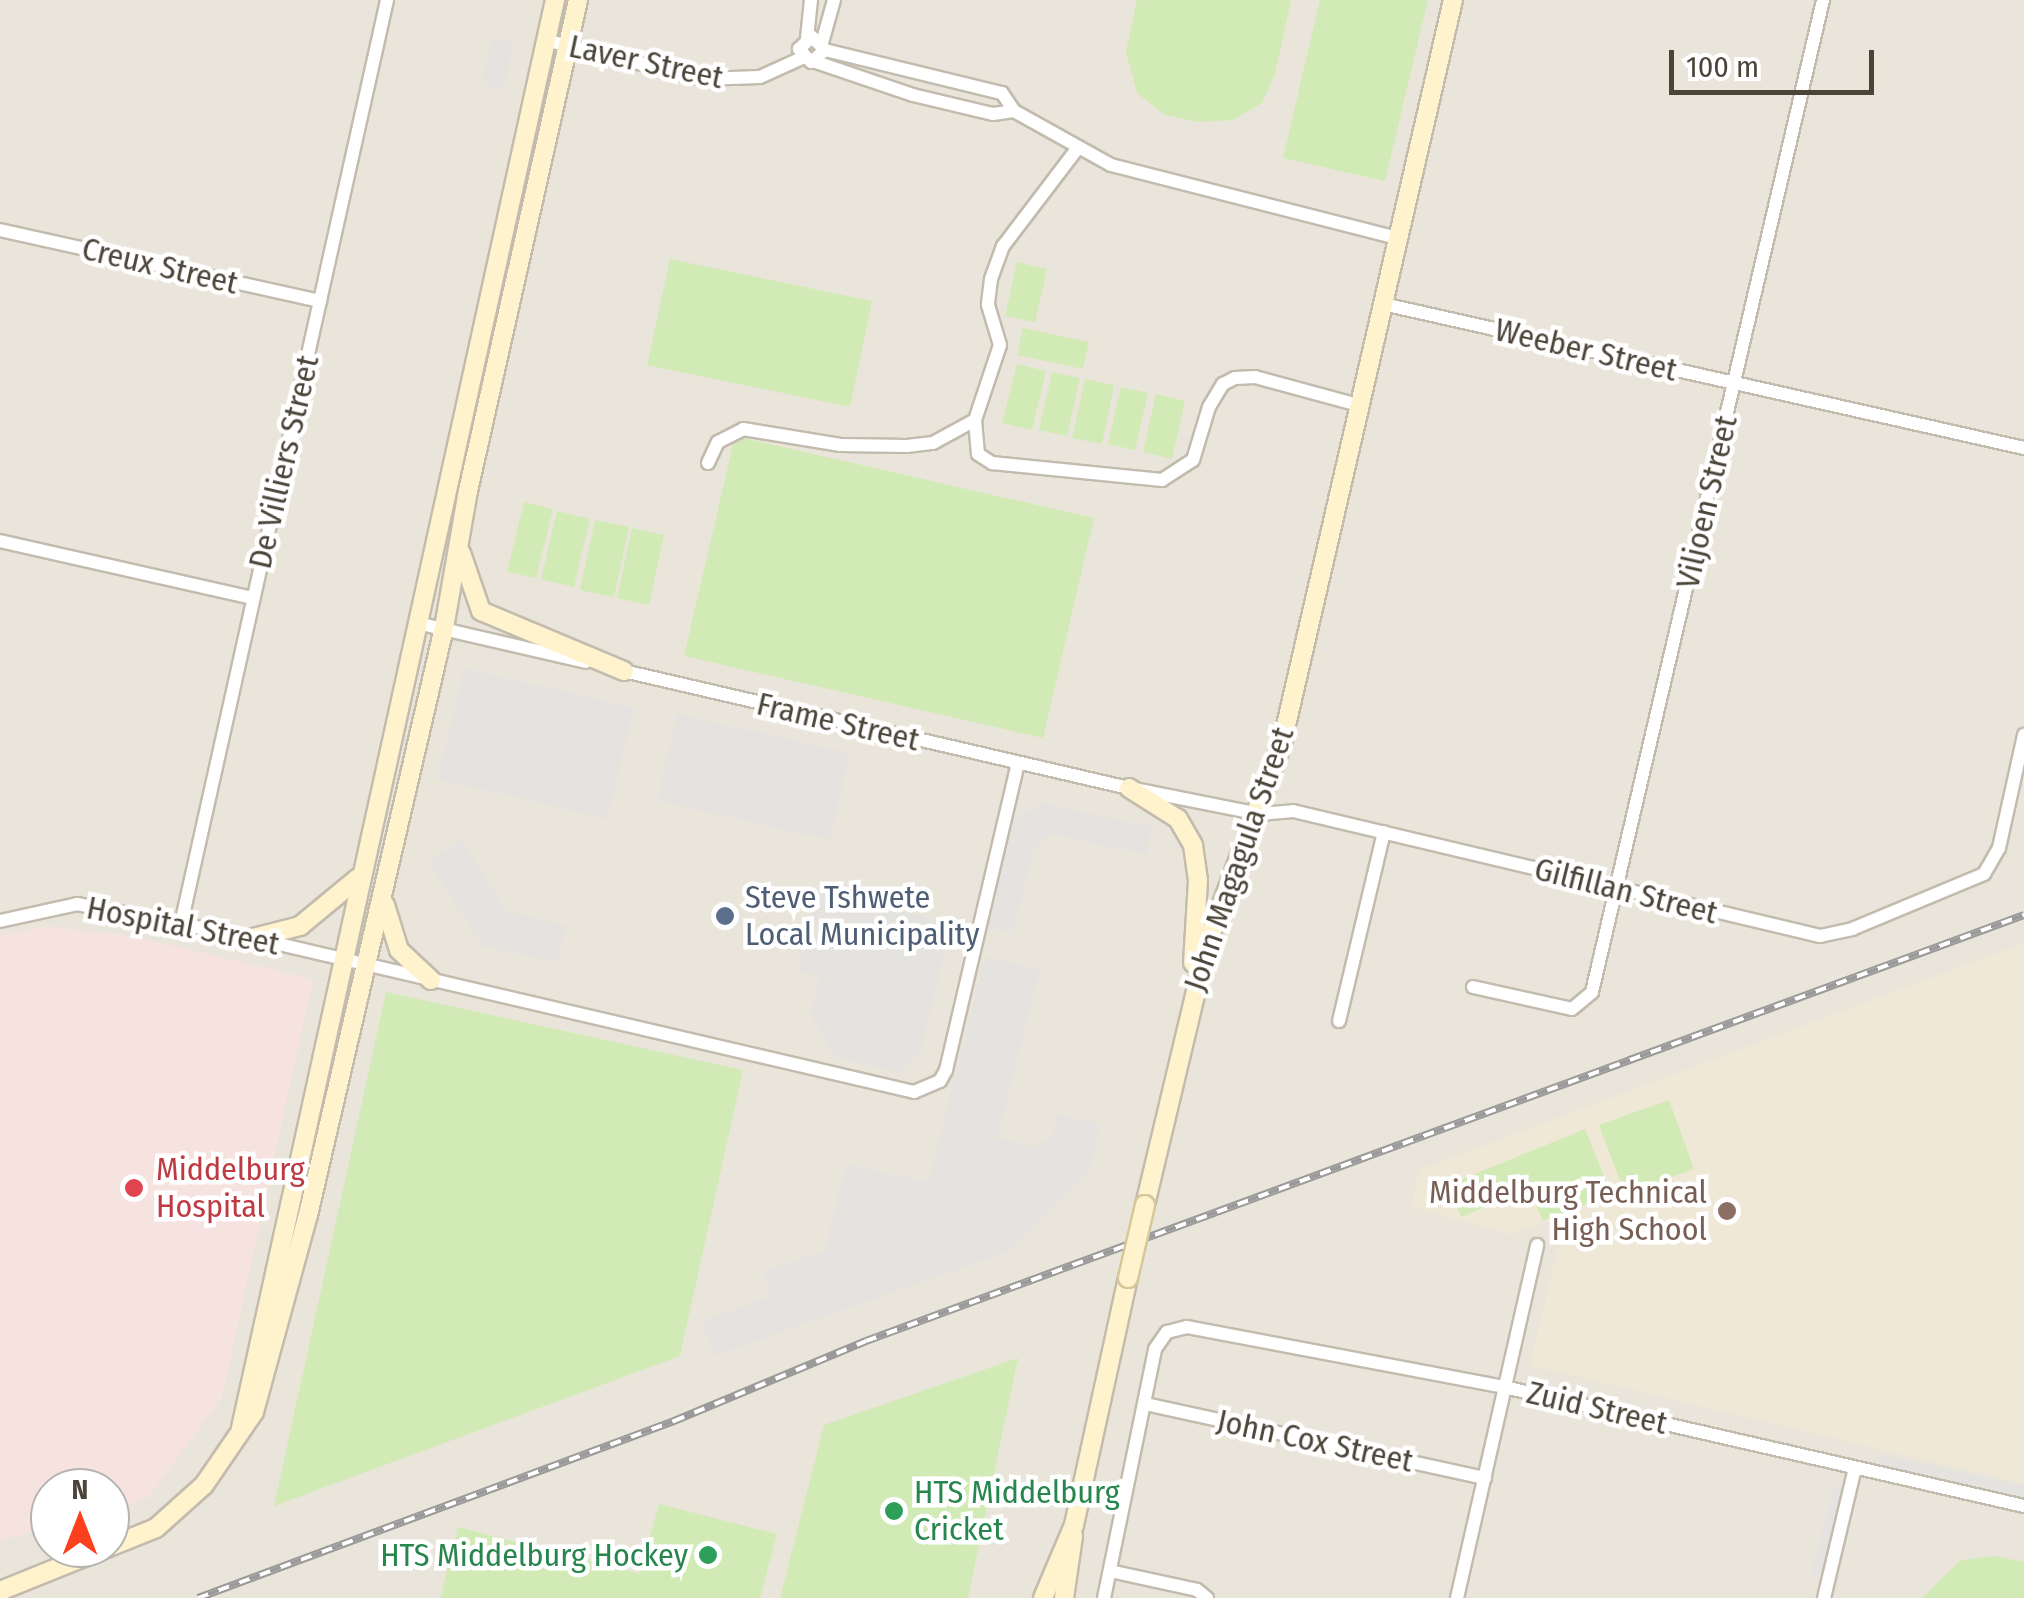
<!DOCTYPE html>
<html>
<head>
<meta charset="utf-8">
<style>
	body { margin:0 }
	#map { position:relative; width:2024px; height:1598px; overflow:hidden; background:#f6f3ec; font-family:"Fira Sans Condensed",sans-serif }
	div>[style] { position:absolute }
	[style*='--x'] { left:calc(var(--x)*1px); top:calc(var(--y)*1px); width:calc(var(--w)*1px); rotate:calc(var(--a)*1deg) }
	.residential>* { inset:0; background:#eae5da }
	.education>* { inset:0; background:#efe8d6 }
	.medical>* { inset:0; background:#f6e3e0 }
	.green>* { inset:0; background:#d2eab5 }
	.parking>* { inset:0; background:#e5e3e0 }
	.roads { filter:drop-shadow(2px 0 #c2bbae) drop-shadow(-2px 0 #c2bbae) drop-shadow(0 2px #c2bbae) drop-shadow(0 -2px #c2bbae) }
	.street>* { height:12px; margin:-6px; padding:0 6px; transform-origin:6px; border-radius:6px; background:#fff }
	.secondary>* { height:18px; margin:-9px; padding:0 9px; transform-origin:9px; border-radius:9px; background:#fff3cd }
	.rail>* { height:8px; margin-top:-4px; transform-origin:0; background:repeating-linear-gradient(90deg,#fff 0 11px,#9a9a9a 0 22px); box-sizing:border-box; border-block:2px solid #9a9a9a }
	.bridges { filter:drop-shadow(2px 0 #d6c79b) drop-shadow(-2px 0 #d6c79b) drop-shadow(0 2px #d6c79b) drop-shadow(0 -2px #d6c79b) }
	.secondary-bridge>* { height:18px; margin:-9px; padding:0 9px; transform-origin:9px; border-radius:9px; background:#fff3cd }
	.dots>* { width:28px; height:28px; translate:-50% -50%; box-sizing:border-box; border:5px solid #fff; border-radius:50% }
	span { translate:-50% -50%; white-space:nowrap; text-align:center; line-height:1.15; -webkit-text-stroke:9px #fff; paint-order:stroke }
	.street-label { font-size:32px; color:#4b4439 }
	.service-label { font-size:32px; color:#4e5e75 }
	.left { translate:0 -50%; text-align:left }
	.health-label { font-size:32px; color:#be3a42 }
	.education-label { font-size:32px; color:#785e54 }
	.right { translate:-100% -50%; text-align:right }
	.leisure-label { font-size:32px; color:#27864d }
	.north { position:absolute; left:30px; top:1468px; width:100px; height:100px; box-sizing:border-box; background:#fff; border:2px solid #b7b4b0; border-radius:50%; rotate:0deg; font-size:28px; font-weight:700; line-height:40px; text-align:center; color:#4b4439 }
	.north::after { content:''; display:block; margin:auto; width:35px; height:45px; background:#fc3f1d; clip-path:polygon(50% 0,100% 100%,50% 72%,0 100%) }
	.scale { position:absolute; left:1669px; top:50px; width:205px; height:45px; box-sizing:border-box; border:5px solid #4b4439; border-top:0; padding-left:12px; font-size:30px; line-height:35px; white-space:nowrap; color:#4b4439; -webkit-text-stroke:8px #fff; paint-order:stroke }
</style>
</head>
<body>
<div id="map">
	<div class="residential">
		<i style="clip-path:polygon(evenodd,0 0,2024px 0,2024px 1598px,0 1598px,0 0,50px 1488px,110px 1488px,110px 1548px,50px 1548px,50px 1488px)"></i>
	</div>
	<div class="education">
		<i style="clip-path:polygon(2024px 943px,2024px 1484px,1530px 1365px,1565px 1217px,1509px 1234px,1411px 1206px,1419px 1170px)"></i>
	</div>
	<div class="medical">
		<i style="clip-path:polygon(46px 926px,132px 936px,313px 979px,222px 1397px,148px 1498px,110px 1509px,110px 1488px,50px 1488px,50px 1526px,0 1541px,0 936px)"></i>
	</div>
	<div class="green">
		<i style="clip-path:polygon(1137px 0,1291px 0,1275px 74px,1262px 103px,1233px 120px,1199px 122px,1165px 115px,1137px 93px,1126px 52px)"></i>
		<i style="clip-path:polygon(1320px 0,1428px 0,1385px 181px,1283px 158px)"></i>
		<i style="clip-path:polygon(670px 259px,872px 301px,850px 407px,647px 365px)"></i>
		<i style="clip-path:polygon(1017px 262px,1047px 269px,1035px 322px,1005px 316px)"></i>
		<i style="clip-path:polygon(1023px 328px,1089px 342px,1083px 369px,1017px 355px)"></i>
		<i style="clip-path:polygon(1017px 364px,1046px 371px,1032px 430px,1002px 423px)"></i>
		<i style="clip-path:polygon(1052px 372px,1080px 378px,1067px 436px,1039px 430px)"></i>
		<i style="clip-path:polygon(1085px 379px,1114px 385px,1102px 444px,1072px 438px)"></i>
		<i style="clip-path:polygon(1121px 387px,1148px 393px,1135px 450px,1108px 444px)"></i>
		<i style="clip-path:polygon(1156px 394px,1185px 401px,1172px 459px,1143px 452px)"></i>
		<i style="clip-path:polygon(735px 436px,1094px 518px,1043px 738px,684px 656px)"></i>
		<i style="clip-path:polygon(524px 502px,553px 509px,536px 578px,507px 572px)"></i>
		<i style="clip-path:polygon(557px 511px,590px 519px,574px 587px,541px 579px)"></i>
		<i style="clip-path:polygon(595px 520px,629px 527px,614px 597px,580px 590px)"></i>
		<i style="clip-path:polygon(632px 528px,664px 535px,649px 605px,617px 598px)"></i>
		<i style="clip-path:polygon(386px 992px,743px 1070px,680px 1356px,274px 1506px)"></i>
		<i style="clip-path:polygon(1669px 1100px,1694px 1169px,1625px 1194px,1599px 1125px)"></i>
		<i style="clip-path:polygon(1585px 1129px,1611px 1194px,1543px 1221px,1529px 1189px,1461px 1217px,1448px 1185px)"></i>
		<i style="clip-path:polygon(1018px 1358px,968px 1598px,780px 1598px,824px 1425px)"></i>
		<i style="clip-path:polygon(659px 1504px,777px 1534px,760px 1598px,440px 1598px,458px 1527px,640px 1574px)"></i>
		<i style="clip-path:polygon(1995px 1556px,2024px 1562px,2024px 1598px,1922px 1598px,1961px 1560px)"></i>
	</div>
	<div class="parking">
		<i style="clip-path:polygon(492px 37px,514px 41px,504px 89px,482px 85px)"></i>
		<i style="clip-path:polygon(464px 668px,634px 708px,607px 819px,437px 779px)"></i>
		<i style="clip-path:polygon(677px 714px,850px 753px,830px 840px,657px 801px)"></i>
		<i style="clip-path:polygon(1043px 803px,1152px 827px,1146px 855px,1052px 834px,1034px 847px,1013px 934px,987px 928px,1013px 819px)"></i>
		<i style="clip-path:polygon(462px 840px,507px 911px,566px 925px,557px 963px,482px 946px,428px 861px)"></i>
		<i style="clip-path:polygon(816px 891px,952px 923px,920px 1054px,899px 1073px,836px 1058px,810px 1014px,819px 977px,797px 971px)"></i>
		<i style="clip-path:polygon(985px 957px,1040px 970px,998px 1138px,1035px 1147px,1053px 1136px,1058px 1114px,1101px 1124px,1090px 1169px,1007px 1252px,714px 1356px,701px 1321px,771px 1296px,763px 1272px,825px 1250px,846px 1163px,929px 1183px)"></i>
		<i style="clip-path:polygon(1878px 1454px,2024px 1486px,2024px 1498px,1872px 1463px)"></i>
		<i style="clip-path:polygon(1834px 1488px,1843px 1488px,1823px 1576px,1811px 1573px)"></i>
	</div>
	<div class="roads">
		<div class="street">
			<i style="--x:807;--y:38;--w:38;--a:-84"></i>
			<i style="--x:545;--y:40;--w:163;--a:13.9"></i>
			<i style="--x:703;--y:79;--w:57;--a:-2"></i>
			<i style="--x:760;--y:77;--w:46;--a:-24.3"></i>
			<i style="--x:822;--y:43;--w:45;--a:-74.4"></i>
			<i style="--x:825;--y:50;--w:18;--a:139"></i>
			<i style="--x:811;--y:62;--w:18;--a:-133"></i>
			<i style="--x:799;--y:49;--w:18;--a:-43"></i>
			<i style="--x:812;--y:37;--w:18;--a:45"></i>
			<i style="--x:825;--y:50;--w:182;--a:13.7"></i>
			<i style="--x:1002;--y:93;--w:22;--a:56"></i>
			<i style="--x:1014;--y:111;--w:111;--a:29.1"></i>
			<i style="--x:1111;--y:165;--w:295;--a:14.3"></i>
			<i style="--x:816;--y:62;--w:102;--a:18.8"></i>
			<i style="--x:913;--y:95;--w:82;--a:13.4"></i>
			<i style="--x:993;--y:114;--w:21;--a:-8"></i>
			<i style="--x:1077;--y:149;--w:122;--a:127.3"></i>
			<i style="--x:1003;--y:246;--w:35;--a:110"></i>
			<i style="--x:991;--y:279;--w:26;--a:97"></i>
			<i style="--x:988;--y:305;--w:42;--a:73.3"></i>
			<i style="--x:1000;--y:345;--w:79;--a:108.4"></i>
			<i style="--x:975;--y:420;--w:34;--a:85"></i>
			<i style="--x:978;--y:454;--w:17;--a:33"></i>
			<i style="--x:992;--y:463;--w:171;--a:5.7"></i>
			<i style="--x:1162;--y:480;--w:37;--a:-33"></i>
			<i style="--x:1193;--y:460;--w:55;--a:-73.2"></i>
			<i style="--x:1209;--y:407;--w:27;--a:-59"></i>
			<i style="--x:1223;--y:384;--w:13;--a:-27"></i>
			<i style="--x:1235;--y:378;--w:20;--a:-3"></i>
			<i style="--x:1255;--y:377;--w:107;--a:15.2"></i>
			<i style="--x:0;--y:230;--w:328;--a:12.5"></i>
			<i style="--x:1383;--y:304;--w:657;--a:12.66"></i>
			<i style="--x:708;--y:463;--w:23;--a:-65"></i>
			<i style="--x:718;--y:442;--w:28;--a:-27"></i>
			<i style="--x:743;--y:429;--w:99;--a:9.3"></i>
			<i style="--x:841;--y:445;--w:66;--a:0.9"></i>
			<i style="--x:907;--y:446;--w:26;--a:-7"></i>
			<i style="--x:933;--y:443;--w:48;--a:-28.7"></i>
			<i style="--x:0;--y:541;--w:258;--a:12.7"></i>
			<i style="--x:417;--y:623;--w:173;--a:13"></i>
			<i style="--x:615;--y:669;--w:528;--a:13.04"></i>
			<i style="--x:1129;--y:788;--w:134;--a:11.2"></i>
			<i style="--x:1260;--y:814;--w:33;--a:-5"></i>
			<i style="--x:1293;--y:811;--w:542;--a:13.34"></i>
			<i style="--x:1820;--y:936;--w:33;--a:-12"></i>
			<i style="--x:1852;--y:929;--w:143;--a:-22.6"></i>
			<i style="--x:1984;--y:874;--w:30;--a:-60"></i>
			<i style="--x:1999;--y:848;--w:116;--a:-77.5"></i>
			<i style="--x:0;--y:921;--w:79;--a:-12.4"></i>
			<i style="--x:77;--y:904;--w:179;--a:10.9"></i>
			<i style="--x:253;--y:938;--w:679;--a:13.11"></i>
			<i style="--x:914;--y:1092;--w:28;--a:-23"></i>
			<i style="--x:940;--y:1081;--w:13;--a:-61"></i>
			<i style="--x:946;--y:1070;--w:315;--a:-76.8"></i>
			<i style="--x:181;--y:924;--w:947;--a:-77.43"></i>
			<i style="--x:1473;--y:987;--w:101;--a:12.5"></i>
			<i style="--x:1572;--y:1009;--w:26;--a:-40"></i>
			<i style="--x:1592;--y:992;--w:1019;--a:-76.89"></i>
			<i style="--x:1339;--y:1021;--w:194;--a:-76.6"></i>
			<i style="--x:1145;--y:1404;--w:348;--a:12.3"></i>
			<i style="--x:1110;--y:1571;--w:89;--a:12.3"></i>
			<i style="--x:1197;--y:1590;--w:13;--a:39"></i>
			<i style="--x:1104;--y:1598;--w:254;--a:-78.4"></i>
			<i style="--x:1155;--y:1349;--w:21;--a:-55"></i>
			<i style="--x:1167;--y:1332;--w:21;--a:-14"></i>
			<i style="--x:1187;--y:1327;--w:323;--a:10.7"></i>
			<i style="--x:1504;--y:1387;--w:533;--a:12.89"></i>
			<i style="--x:1457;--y:1598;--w:362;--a:-77.2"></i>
			<i style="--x:1824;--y:1598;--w:134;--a:-76.6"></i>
		</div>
		<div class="secondary">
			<i style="--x:461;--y:553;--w:61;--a:71"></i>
			<i style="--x:481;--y:611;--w:155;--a:22.8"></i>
			<i style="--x:1129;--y:788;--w:58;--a:32.3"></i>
			<i style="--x:1178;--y:819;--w:30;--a:60"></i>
			<i style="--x:1193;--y:845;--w:35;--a:82"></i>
			<i style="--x:1198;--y:880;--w:83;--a:93.4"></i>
			<i style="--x:385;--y:905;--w:47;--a:72.7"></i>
			<i style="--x:399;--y:950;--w:44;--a:43.2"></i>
			<i style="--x:253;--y:938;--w:49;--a:-14.3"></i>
			<i style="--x:300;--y:926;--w:75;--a:-39.6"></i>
			<i style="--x:1145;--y:1205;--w:268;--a:-76.6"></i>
			<i style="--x:1207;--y:944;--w:215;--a:-69.5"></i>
			<i style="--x:1282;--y:743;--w:762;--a:-77.04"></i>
			<i style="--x:241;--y:1428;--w:1462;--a:-77.6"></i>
			<i style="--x:0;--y:1591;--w:168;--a:-22"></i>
			<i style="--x:156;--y:1528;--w:64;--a:-41.9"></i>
			<i style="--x:204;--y:1485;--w:88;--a:-55.6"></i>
			<i style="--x:254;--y:1412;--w:204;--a:-74.7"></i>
			<i style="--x:308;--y:1215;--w:603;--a:-76.96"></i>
			<i style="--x:444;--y:628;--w:139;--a:-80.1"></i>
			<i style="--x:468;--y:491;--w:503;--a:-77.37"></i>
			<i style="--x:1043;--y:1598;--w:79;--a:-67"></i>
			<i style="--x:1074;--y:1525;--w:253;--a:-77.7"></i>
			<i style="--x:1064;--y:1598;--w:63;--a:-81.7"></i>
		</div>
	</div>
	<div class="rail">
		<i style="--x:198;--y:1598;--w:508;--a:-20.4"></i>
		<i style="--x:674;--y:1421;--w:208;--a:-22.6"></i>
		<i style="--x:866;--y:1341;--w:1234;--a:-20.2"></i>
	</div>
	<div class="bridges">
		<div class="secondary-bridge">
			<i style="--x:1128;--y:1278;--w:75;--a:-76.9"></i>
		</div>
	</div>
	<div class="dots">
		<i style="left:725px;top:916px;background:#5c6f8a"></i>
		<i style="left:134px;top:1188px;background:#e0444e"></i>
		<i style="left:1727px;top:1211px;background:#8d6e63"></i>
		<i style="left:894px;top:1511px;background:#2e9e5b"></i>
		<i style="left:708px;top:1555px;background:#2e9e5b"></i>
	</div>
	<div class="street-label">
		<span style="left:646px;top:62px;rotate:12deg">Laver Street</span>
		<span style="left:160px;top:266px;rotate:13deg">Creux Street</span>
		<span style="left:1586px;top:350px;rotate:13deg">Weeber Street</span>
		<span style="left:284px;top:462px;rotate:-77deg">De Villiers Street</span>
		<span style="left:1707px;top:502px;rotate:-77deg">Viljoen Street</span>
		<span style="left:838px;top:722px;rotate:13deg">Frame Street</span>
		<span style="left:1239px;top:859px;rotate:-71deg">John Magagula Street</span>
		<span style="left:1626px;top:891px;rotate:14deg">Gilfillan Street</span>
		<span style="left:183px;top:926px;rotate:11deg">Hospital Street</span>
		<span style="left:1597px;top:1408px;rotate:13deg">Zuid Street</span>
		<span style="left:1315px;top:1441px;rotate:12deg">John Cox Street</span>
	</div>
	<div class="service-label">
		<span class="left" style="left:745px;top:916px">Steve Tshwete<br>Local Municipality</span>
	</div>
	<div class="health-label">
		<span class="left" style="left:156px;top:1188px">Middelburg<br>Hospital</span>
	</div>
	<div class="education-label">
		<span class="right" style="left:1707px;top:1211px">Middelburg Technical<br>High School</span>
	</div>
	<div class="leisure-label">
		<span class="left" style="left:914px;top:1511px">HTS Middelburg<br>Cricket</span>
		<span class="right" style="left:688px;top:1555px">HTS Middelburg Hockey</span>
	</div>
	<div class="north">N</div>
	<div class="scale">100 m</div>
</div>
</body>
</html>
